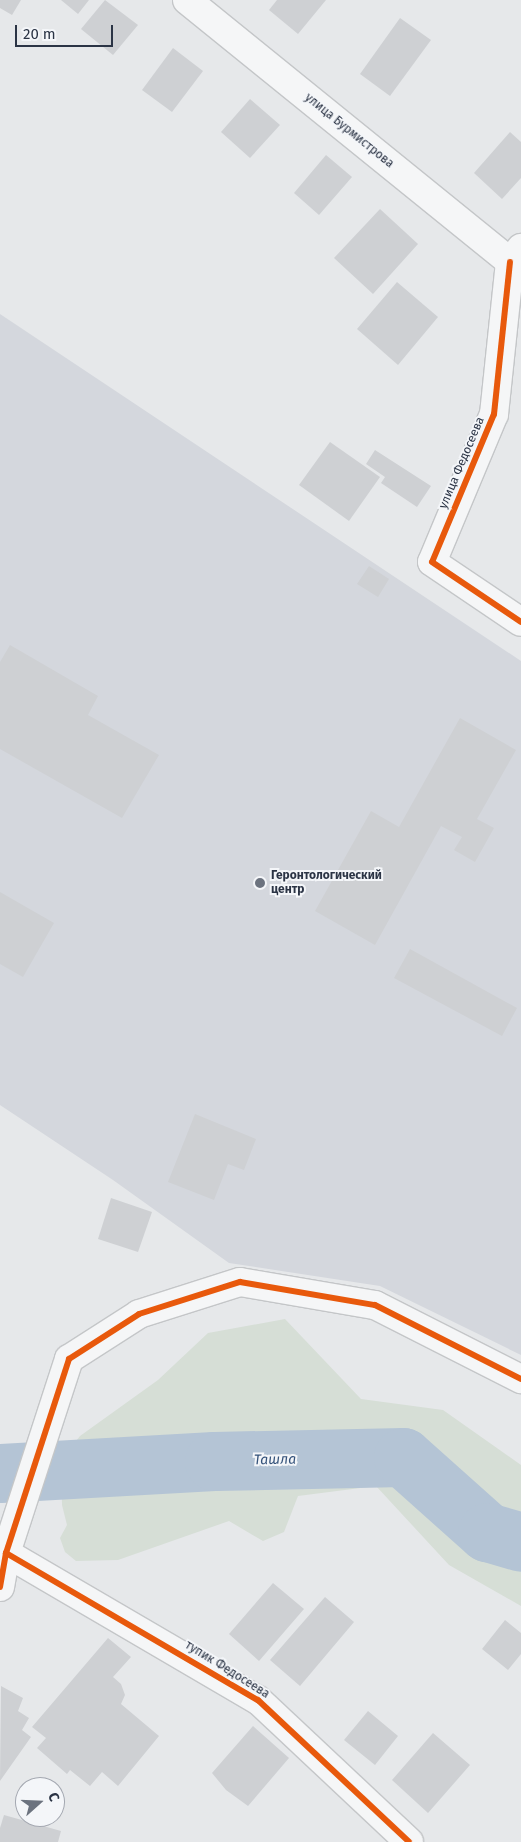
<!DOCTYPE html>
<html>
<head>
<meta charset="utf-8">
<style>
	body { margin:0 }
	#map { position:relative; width:521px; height:1842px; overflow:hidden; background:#e6e8ea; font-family:"Fira Sans",sans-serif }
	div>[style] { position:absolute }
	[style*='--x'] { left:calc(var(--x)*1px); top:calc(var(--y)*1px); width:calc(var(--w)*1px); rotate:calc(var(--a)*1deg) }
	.built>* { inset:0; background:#d4d7dd }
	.green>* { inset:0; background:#d6ded6 }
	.river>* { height:59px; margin:-29.5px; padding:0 29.5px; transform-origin:29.5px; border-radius:29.5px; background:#b4c4d5 }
	.building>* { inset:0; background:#ced0d3 }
	.roads { filter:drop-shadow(1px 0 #c4c6c8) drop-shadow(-1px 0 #c4c6c8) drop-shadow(0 1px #c4c6c8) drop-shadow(0 -1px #c4c6c8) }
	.minor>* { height:28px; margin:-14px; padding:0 14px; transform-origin:14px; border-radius:14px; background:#f5f6f7 }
	.tertiary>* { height:28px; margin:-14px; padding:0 14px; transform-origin:14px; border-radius:14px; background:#f5f6f7 }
	.cycleway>* { height:6px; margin:-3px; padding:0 3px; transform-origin:3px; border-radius:3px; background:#e8590c }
	.dots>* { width:14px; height:14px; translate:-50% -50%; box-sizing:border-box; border:2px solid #f4f6f9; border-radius:50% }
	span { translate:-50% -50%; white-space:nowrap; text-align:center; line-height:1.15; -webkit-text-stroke:4px #f4f6f9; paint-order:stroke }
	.street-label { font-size:12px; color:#2b3445 }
	.poi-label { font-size:12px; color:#2b3445; font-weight:700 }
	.left { translate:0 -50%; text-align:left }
	.water-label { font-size:14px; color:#34527a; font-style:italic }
	.north { position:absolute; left:15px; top:1777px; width:50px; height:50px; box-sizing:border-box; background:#f4f6f9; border:1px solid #a4a8b1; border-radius:50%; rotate:70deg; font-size:14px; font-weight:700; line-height:20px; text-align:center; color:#2b3445 }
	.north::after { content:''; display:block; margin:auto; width:18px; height:22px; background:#6c737f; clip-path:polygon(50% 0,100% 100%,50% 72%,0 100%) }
	.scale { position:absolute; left:15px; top:25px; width:98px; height:22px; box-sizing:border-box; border:2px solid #2b3445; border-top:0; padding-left:6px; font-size:15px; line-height:18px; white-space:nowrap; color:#2b3445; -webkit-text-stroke:4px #f4f6f9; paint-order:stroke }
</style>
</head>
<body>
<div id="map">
	<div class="built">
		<i style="clip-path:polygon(0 314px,521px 661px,521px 1355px,380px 1286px,229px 1263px,113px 1180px,0 1105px)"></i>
	</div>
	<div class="green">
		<i style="clip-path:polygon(285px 1319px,361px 1399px,443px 1410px,521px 1465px,521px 1606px,449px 1565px,376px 1486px,298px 1496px,284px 1532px,263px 1541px,229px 1521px,118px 1560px,76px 1561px,65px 1552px,60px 1538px,67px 1525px,62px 1505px,61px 1460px,80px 1436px,158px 1380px,208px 1333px)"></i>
	</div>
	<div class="river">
		<i style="--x:0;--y:1473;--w:214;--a:-3.2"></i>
		<i style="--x:214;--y:1461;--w:189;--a:-1.2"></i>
		<i style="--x:403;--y:1457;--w:113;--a:41.8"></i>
		<i style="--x:487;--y:1532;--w:35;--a:16"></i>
	</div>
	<div class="building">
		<i style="clip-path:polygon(0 0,21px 0,12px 15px,0 8px)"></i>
		<i style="clip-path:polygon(61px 0,89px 0,78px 14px)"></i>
		<i style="clip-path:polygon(105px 0,138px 25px,113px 55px,81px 29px)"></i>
		<i style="clip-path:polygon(277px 0,326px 0,298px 34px,269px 10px)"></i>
		<i style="clip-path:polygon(400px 18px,431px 40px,390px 96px,360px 74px)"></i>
		<i style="clip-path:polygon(173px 48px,203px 71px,172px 112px,142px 90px)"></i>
		<i style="clip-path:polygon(250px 99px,280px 125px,250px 158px,221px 132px)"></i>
		<i style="clip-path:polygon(510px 132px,521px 142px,521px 178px,502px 199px,474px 173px)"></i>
		<i style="clip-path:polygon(326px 155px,352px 177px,319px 215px,294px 193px)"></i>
		<i style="clip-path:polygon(380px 209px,418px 244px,373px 294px,334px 258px)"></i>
		<i style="clip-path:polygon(397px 282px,438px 317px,398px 365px,357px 329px)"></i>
		<i style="clip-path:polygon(330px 442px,380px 477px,349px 521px,299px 485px)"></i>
		<i style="clip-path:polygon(375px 450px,431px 486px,417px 507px,381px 483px,385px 477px,366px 464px)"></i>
		<i style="clip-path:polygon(369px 566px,389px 579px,378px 597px,357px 584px)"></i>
		<i style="clip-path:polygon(10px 645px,98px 696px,88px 715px,159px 755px,122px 818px,0 749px,0 662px)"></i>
		<i style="clip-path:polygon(460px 718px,516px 750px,477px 819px,494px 828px,475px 862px,454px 850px,462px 837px,441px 826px,375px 945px,315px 911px,371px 811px,399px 827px)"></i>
		<i style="clip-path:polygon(0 892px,54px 923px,23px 977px,0 964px)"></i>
		<i style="clip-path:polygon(410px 949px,517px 1008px,502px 1036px,394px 978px)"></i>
		<i style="clip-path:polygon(195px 1114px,256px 1139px,244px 1170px,228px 1164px,214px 1200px,168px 1182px)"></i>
		<i style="clip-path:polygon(111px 1198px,152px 1212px,138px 1252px,98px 1239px)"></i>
		<i style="clip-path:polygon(273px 1583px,304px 1609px,259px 1661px,229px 1634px)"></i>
		<i style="clip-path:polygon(325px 1597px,354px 1622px,300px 1686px,270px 1660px)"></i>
		<i style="clip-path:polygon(505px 1620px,521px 1633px,521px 1654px,508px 1670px,482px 1649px)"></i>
		<i style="clip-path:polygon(108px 1638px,131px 1657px,113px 1677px,121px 1684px,125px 1695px,121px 1704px,159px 1736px,118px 1786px,102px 1772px,90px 1786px,70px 1770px,67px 1774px,37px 1748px,46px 1738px,32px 1727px)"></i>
		<i style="clip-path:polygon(1px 1686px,23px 1698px,18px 1711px,29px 1718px,22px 1730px,31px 1737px,0 1781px)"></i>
		<i style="clip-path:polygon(368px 1711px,398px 1736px,375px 1765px,344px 1740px)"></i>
		<i style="clip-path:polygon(253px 1726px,289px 1758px,248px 1806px,226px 1790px,212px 1773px)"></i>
		<i style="clip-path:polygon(433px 1733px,470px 1765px,428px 1813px,392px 1780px)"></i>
		<i style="clip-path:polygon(4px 1815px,61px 1831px,58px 1842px,0 1842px,0 1828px)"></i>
	</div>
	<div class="roads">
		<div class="minor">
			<i style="--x:510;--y:262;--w:153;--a:96"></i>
			<i style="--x:494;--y:414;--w:160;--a:112.7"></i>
			<i style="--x:432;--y:562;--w:107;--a:34"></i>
			<i style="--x:6;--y:1553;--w:292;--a:30.3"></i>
			<i style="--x:258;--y:1700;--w:207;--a:43.2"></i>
			<i style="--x:0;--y:1587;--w:35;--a:-80"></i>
			<i style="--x:6;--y:1553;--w:204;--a:-72"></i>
			<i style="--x:69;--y:1359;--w:83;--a:-32.7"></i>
			<i style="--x:139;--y:1314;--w:106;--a:-17.6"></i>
			<i style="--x:240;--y:1282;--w:137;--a:9.7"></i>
			<i style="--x:375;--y:1305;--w:164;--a:26.9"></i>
		</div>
		<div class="tertiary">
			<i style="--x:187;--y:0;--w:416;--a:39"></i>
			<i style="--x:510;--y:262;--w:18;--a:-52"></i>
		</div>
	</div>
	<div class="cycleway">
		<i style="--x:510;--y:262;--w:153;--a:96"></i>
		<i style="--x:494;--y:414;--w:160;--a:112.7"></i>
		<i style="--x:432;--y:562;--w:107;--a:34"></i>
		<i style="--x:6;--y:1553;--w:292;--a:30.3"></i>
		<i style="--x:258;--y:1700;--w:207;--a:43.2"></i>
		<i style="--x:0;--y:1587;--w:35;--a:-80"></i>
		<i style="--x:6;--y:1553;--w:204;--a:-72"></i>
		<i style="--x:69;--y:1359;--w:83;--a:-32.7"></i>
		<i style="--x:139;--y:1314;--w:106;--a:-17.6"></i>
		<i style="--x:240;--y:1282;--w:137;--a:9.7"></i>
		<i style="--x:375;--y:1305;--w:164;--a:26.9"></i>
	</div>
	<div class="dots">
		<i style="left:260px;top:883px;background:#6c737f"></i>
	</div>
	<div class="street-label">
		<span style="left:349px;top:131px;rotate:39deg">улица Бурмистрова</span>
		<span style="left:462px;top:463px;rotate:-67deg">улица Федосеева</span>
		<span style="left:227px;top:1670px;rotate:32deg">тупик Федосеева</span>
	</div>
	<div class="poi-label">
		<span class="left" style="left:271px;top:883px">Геронтологический<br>центр</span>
	</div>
	<div class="water-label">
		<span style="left:275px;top:1460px;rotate:-1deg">Ташла</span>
	</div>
	<div class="north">С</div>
	<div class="scale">20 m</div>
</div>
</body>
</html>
